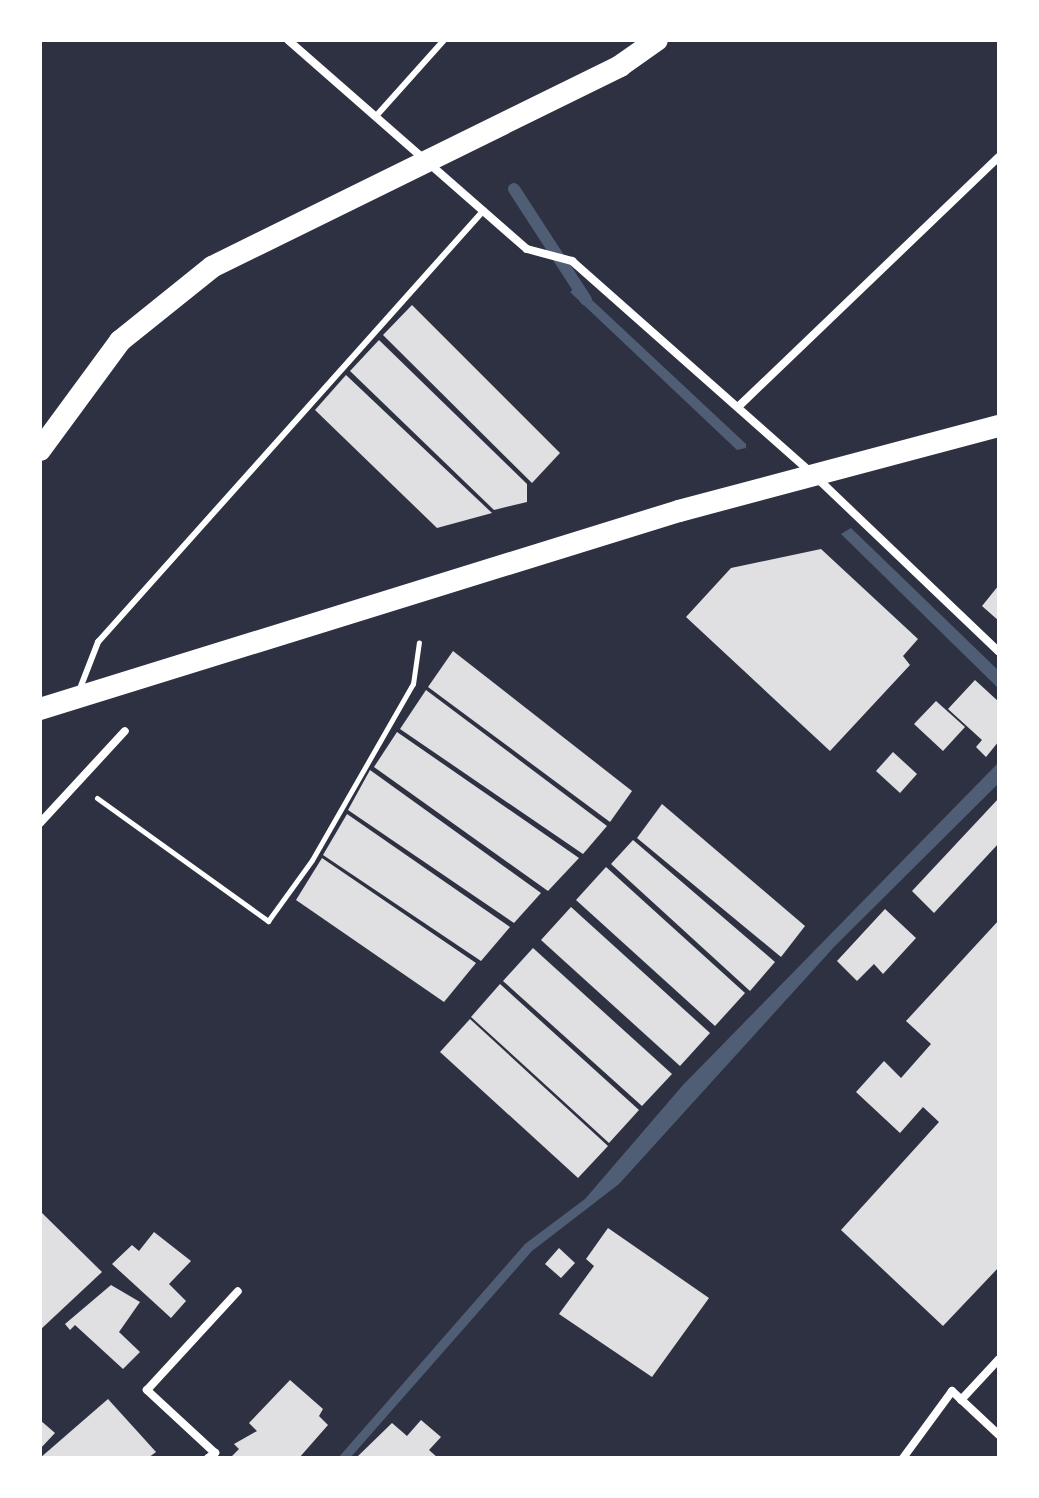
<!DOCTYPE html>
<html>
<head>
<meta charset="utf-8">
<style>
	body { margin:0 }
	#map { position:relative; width:1039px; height:1498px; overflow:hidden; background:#2d3142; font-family:"Zilla Slab",serif }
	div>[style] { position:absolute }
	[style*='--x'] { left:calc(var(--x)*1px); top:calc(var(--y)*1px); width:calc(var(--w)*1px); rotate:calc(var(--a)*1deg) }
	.water>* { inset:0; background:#4f5d75 }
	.stream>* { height:12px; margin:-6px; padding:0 6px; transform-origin:6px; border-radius:6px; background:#4f5d75 }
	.building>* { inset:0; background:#e0e0e3 }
	.path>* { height:5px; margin:-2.5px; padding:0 2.5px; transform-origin:2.5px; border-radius:2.5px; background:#fff }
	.service>* { height:6px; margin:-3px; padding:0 3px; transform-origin:3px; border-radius:3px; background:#fff }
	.minor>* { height:8px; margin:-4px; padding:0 4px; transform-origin:4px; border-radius:4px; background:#fff }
	.trunk>* { height:22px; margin:-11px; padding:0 11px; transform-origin:11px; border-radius:11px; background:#fff }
	span { translate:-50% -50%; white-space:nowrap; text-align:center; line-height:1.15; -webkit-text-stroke:6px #fff; paint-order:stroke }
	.frame { position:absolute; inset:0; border:42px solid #fff; pointer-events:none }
</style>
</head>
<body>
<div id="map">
	<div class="water">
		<i style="clip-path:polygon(577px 286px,746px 444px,746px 448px,737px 450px,570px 292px)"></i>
		<i style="clip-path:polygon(851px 528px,999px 671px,999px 689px,841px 534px)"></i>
		<i style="clip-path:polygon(999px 762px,999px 783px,835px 946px,619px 1184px,532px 1251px,350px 1458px,338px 1458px,525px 1244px,585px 1199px,683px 1085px)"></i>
	</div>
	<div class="stream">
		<i style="--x:514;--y:189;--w:132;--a:57"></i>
	</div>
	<div class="building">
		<i style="clip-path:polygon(412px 305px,560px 453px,532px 483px,383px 335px)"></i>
		<i style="clip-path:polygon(379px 340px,527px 484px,527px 502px,494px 510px,350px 371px)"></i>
		<i style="clip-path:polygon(346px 375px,492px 513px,437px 528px,315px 410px)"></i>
		<i style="clip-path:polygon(821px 549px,918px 639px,903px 656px,910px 665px,830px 751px,686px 617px,731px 568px)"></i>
		<i style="clip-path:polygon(999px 585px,999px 621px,982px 606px)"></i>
		<i style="clip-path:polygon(453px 651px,632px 791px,610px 822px,428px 687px)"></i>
		<i style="clip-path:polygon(975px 680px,999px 702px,999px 741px,986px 757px,976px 747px,982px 740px,948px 709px)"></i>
		<i style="clip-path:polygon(426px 690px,607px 826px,583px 854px,400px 729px)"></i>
		<i style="clip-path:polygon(936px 701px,965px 727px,943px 751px,914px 724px)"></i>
		<i style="clip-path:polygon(397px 732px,579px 858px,548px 891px,374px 767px)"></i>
		<i style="clip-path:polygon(893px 752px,917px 774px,900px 793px,876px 771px)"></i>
		<i style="clip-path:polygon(370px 770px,541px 893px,514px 923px,348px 810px)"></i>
		<i style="clip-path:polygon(999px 798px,999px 843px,934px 913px,912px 891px)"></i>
		<i style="clip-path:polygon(662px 804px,805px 926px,781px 957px,637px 838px)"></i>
		<i style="clip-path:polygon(347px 814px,510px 927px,481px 961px,323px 855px)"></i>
		<i style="clip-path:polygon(633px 840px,775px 962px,750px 991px,611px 864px)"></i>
		<i style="clip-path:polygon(322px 858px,476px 963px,444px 1002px,296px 900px)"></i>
		<i style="clip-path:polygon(606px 867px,745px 993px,715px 1026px,576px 900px)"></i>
		<i style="clip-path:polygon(571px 907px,710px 1033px,680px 1066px,541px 940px)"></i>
		<i style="clip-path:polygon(885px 909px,916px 938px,883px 974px,874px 964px,857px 981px,837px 961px)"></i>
		<i style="clip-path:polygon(999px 920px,999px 1267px,943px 1326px,841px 1230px,939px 1122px,923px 1107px,900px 1133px,856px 1092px,884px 1061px,901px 1078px,931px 1044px,906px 1021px)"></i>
		<i style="clip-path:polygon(533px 948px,672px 1074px,642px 1106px,503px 981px)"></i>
		<i style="clip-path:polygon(500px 984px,639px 1110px,609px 1143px,471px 1017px)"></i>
		<i style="clip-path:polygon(470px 1019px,608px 1146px,578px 1178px,440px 1052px)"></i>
		<i style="clip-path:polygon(40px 1211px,102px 1272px,40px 1330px)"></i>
		<i style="clip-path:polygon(608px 1228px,709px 1298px,652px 1377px,559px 1314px,594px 1266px,586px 1259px)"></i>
		<i style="clip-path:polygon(154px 1232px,191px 1261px,169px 1284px,186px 1301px,171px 1318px,112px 1264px,132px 1245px,139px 1251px)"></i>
		<i style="clip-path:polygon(559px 1248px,575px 1263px,561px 1278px,545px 1264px)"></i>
		<i style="clip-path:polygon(111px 1285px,140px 1302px,119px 1332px,140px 1352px,123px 1369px,75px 1325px,70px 1330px,65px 1324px)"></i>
		<i style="clip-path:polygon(290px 1380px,323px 1409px,319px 1416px,328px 1425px,299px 1458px,230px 1458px,239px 1449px,234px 1444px,257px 1431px,249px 1423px)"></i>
		<i style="clip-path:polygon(108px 1399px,156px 1452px,148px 1458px,40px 1458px)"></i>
		<i style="clip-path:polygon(40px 1420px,55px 1433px,40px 1449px)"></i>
		<i style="clip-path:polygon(421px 1420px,441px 1437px,429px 1450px,438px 1458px,356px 1458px,392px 1423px,407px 1436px)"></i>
	</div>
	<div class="path">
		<i style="--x:97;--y:798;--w:211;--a:35.7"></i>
		<i style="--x:268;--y:921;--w:75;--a:-54.2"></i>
		<i style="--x:312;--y:860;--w:203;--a:-60.2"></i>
		<i style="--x:413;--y:684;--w:42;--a:-81.9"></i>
	</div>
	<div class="service">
		<i style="--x:377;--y:115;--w:101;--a:-48.2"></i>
		<i style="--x:79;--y:691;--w:53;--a:-68.8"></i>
		<i style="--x:98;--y:642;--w:579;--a:-48.22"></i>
	</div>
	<div class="minor">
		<i style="--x:288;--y:40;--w:317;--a:41.2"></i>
		<i style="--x:527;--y:249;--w:47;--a:14.9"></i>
		<i style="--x:572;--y:261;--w:329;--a:41.5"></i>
		<i style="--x:818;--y:479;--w:250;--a:43.7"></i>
		<i style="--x:738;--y:407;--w:361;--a:-43.8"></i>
		<i style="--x:40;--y:823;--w:125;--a:-47.3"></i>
		<i style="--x:961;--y:1400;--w:56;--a:-47.2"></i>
		<i style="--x:208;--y:1458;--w:9;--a:-36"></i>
		<i style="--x:215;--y:1453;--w:93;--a:-137.2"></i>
		<i style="--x:147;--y:1390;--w:134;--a:-47.4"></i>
		<i style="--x:903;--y:1458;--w:83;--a:-53.8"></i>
		<i style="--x:952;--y:1391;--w:64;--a:43.1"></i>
	</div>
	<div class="trunk">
		<i style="--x:40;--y:450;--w:135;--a:-53.7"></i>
		<i style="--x:120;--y:341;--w:118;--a:-38.8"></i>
		<i style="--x:212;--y:267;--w:455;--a:-26.2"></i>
		<i style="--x:620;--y:66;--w:45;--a:-35.1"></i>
		<i style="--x:40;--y:709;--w:669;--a:-17.22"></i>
		<i style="--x:679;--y:511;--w:331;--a:-14.9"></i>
	</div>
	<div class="frame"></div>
</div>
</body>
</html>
